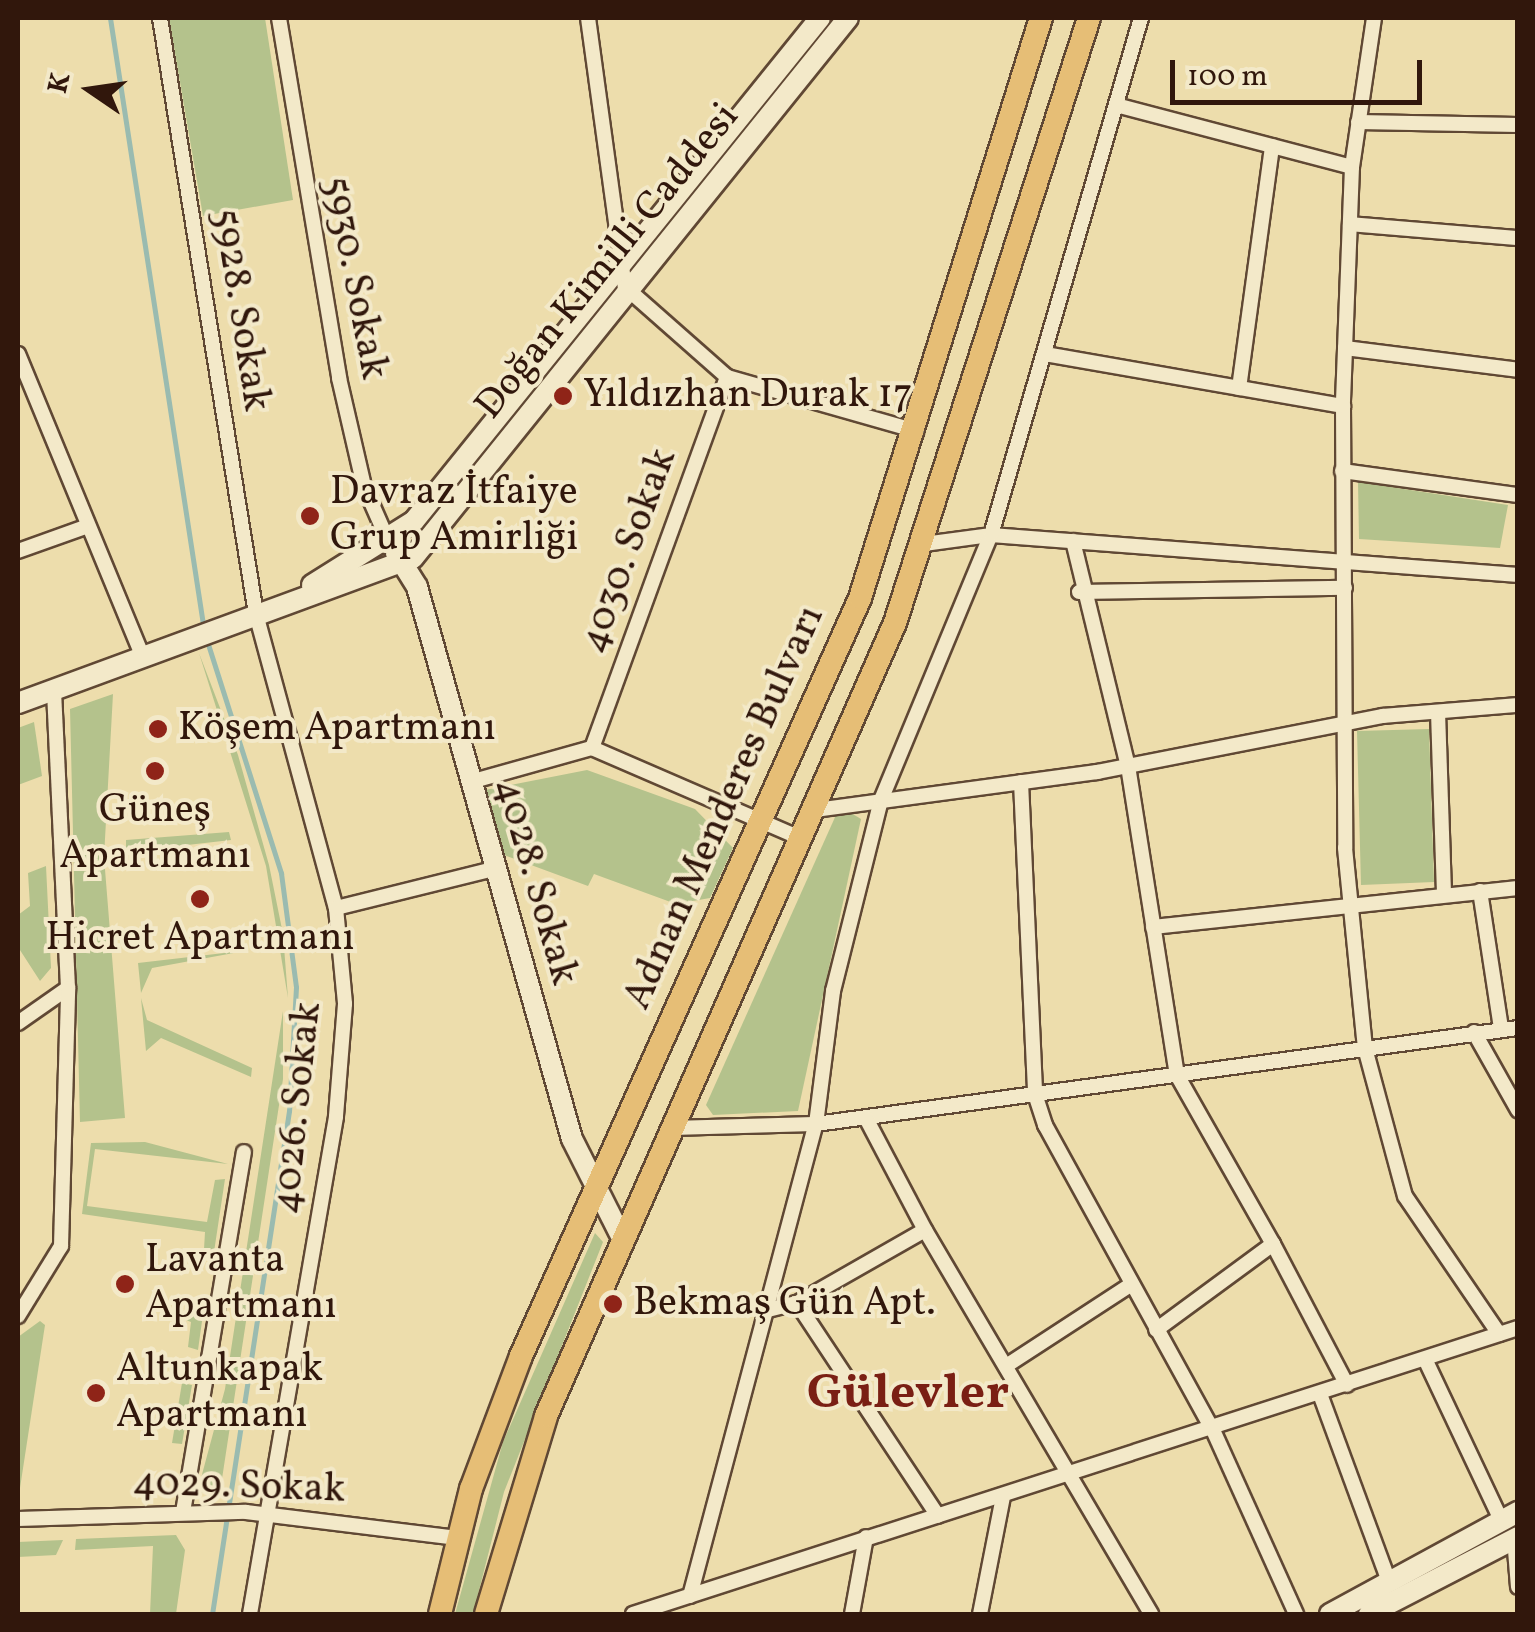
<!DOCTYPE html>
<html>
<head>
<meta charset="utf-8">
<style>
	body { margin:0 }
	#map { position:relative; width:1535px; height:1632px; overflow:hidden; background:#edddac; font-family:Vollkorn,serif }
	div>[style] { position:absolute }
	[style*='--x'] { left:calc(var(--x)*1px); top:calc(var(--y)*1px); width:calc(var(--w)*1px); rotate:calc(var(--a)*1deg) }
	.green>* { inset:0; background:#b4c28c }
	.stream>* { height:5px; margin:-2.5px; padding:0 2.5px; transform-origin:2.5px; border-radius:2.5px; background:#9abbb0 }
	.roads { filter:drop-shadow(2px 0 #604834) drop-shadow(-2px 0 #604834) drop-shadow(0 2px #604834) drop-shadow(0 -2px #604834) }
	.street>* { height:14px; margin:-7px; padding:0 7px; transform-origin:7px; border-radius:7px; background:#f3e9c9 }
	.secondary>* { height:20px; margin:-10px; padding:0 10px; transform-origin:10px; border-radius:10px; background:#f3e9c9 }
	.primary>* { height:22px; margin:-11px; padding:0 11px; transform-origin:11px; border-radius:11px; background:#e6be76 }
	.dots>* { width:28px; height:28px; translate:-50% -50%; box-sizing:border-box; border:5px solid #f3e9c9; border-radius:50% }
	span { translate:-50% -50%; white-space:nowrap; text-align:center; line-height:1.15; -webkit-text-stroke:8px #f3e9c9; paint-order:stroke }
	.street-label { font-size:40px; color:#31170c }
	.poi-label { font-size:40px; color:#31170c }
	.left { translate:0 -50%; text-align:left }
	.district-label { font-size:50px; color:#7a1f14; font-weight:700 }
	.frame { position:absolute; inset:0; border:20px solid #31170c; pointer-events:none }
	.north { position:absolute; left:40px; top:40px; width:100px; height:100px; -webkit-text-stroke:8px #f3e9c9; paint-order:stroke; rotate:283deg; font-size:28px; font-weight:700; line-height:40px; text-align:center; color:#31170c }
	.north::after { content:''; display:block; margin:auto; width:35px; height:45px; background:#31170c; clip-path:polygon(50% 0,100% 100%,50% 72%,0 100%) }
	.scale { position:absolute; left:1170px; top:60px; width:252px; height:45px; box-sizing:border-box; border:5px solid #31170c; border-top:0; padding-left:12px; font-size:30px; line-height:35px; white-space:nowrap; color:#31170c; -webkit-text-stroke:8px #f3e9c9; paint-order:stroke }
</style>
</head>
<body>
<div id="map">
	<div class="green">
		<i style="clip-path:polygon(169px 18px,265px 18px,293px 200px,203px 216px)"></i>
		<i style="clip-path:polygon(1358px 482px,1508px 505px,1500px 548px,1359px 539px)"></i>
		<i style="clip-path:polygon(199px 653px,238px 755px,269px 865px,283px 934px,288px 998px,266px 866px)"></i>
		<i style="clip-path:polygon(113px 694px,104px 857px,125px 1118px,80px 1122px,70px 709px)"></i>
		<i style="clip-path:polygon(34px 722px,42px 776px,18px 785px,18px 728px)"></i>
		<i style="clip-path:polygon(1429px 729px,1434px 882px,1361px 885px,1357px 731px)"></i>
		<i style="clip-path:polygon(587px 770px,695px 809px,733px 848px,710px 898px,676px 904px,594px 874px,588px 886px,504px 855px,485px 790px)"></i>
		<i style="clip-path:polygon(851px 813px,861px 819px,798px 1111px,713px 1115px,706px 1105px,836px 815px)"></i>
		<i style="clip-path:polygon(229px 832px,231px 840px,126px 852px,126px 840px)"></i>
		<i style="clip-path:polygon(46px 866px,51px 968px,40px 981px,18px 947px,18px 915px,30px 906px,28px 873px)"></i>
		<i style="clip-path:polygon(250px 950px,152px 968px,141px 993px,138px 963px)"></i>
		<i style="clip-path:polygon(141px 998px,147px 1020px,252px 1068px,251px 1077px,161px 1038px,146px 1051px)"></i>
		<i style="clip-path:polygon(283px 1011px,283px 1079px,220px 1492px,197px 1493px,225px 1389px)"></i>
		<i style="clip-path:polygon(145px 1142px,228px 1164px,95px 1149px,87px 1206px,207px 1222px,215px 1180px,225px 1179px,214px 1252px,204px 1249px,205px 1232px,82px 1214px,91px 1143px)"></i>
		<i style="clip-path:polygon(595px 1233px,603px 1242px,504px 1492px,473px 1614px,455px 1614px,503px 1442px)"></i>
		<i style="clip-path:polygon(155px 1308px,203px 1314px,198px 1350px,188px 1347px,191px 1322px)"></i>
		<i style="clip-path:polygon(40px 1321px,45px 1325px,18px 1501px,18px 1337px)"></i>
		<i style="clip-path:polygon(182px 1383px,192px 1385px,182px 1444px,172px 1443px)"></i>
		<i style="clip-path:polygon(176px 1535px,185px 1550px,176px 1614px,150px 1614px,153px 1546px,75px 1550px,76px 1539px)"></i>
		<i style="clip-path:polygon(63px 1540px,56px 1555px,18px 1557px,18px 1542px)"></i>
	</div>
	<div class="stream">
		<i style="--x:110;--y:18;--w:620;--a:81.28"></i>
		<i style="--x:207;--y:641;--w:244;--a:72.3"></i>
		<i style="--x:281;--y:873;--w:115;--a:82.5"></i>
		<i style="--x:296;--y:987;--w:124;--a:93.2"></i>
		<i style="--x:289;--y:1111;--w:509;--a:98.7"></i>
	</div>
	<div class="roads">
		<div class="street">
			<i style="--x:160;--y:18;--w:604;--a:80.85"></i>
			<i style="--x:256;--y:614;--w:305;--a:74.8"></i>
			<i style="--x:336;--y:908;--w:96;--a:84.6"></i>
			<i style="--x:345;--y:1004;--w:113;--a:94.6"></i>
			<i style="--x:336;--y:1117;--w:504;--a:99.82"></i>
			<i style="--x:279;--y:18;--w:365;--a:80.5"></i>
			<i style="--x:339;--y:378;--w:111;--a:77"></i>
			<i style="--x:364;--y:486;--w:62;--a:66.3"></i>
			<i style="--x:588;--y:18;--w:272;--a:82.2"></i>
			<i style="--x:625;--y:287;--w:136;--a:41.4"></i>
			<i style="--x:727;--y:377;--w:197;--a:15.9"></i>
			<i style="--x:1374;--y:18;--w:151;--a:98.4"></i>
			<i style="--x:1352;--y:167;--w:239;--a:92.2"></i>
			<i style="--x:1343;--y:406;--w:442;--a:89.7"></i>
			<i style="--x:1345;--y:848;--w:201;--a:84.3"></i>
			<i style="--x:1365;--y:1048;--w:153;--a:74.9"></i>
			<i style="--x:1405;--y:1196;--w:167;--a:55.7"></i>
			<i style="--x:1116;--y:105;--w:244;--a:14.7"></i>
			<i style="--x:1358;--y:122;--w:160;--a:1.1"></i>
			<i style="--x:1350;--y:224;--w:169;--a:4.8"></i>
			<i style="--x:1345;--y:348;--w:174;--a:7.2"></i>
			<i style="--x:18;--y:354;--w:328;--a:67.6"></i>
			<i style="--x:1045;--y:354;--w:303;--a:9.9"></i>
			<i style="--x:1239;--y:388;--w:244;--a:-82.2"></i>
			<i style="--x:1342;--y:471;--w:178;--a:7.8"></i>
			<i style="--x:1073;--y:541;--w:232;--a:76.3"></i>
			<i style="--x:1128;--y:766;--w:313;--a:81"></i>
			<i style="--x:1177;--y:1075;--w:194;--a:60.4"></i>
			<i style="--x:1273;--y:1244;--w:145;--a:143.7"></i>
			<i style="--x:924;--y:544;--w:68;--a:-7.7"></i>
			<i style="--x:991;--y:535;--w:529;--a:4.34"></i>
			<i style="--x:18;--y:551;--w:74;--a:-19.7"></i>
			<i style="--x:1079;--y:592;--w:266;--a:-0.9"></i>
			<i style="--x:1438;--y:712;--w:181;--a:88.1"></i>
			<i style="--x:592;--y:748;--w:395;--a:-70"></i>
			<i style="--x:470;--y:782;--w:127;--a:-15.6"></i>
			<i style="--x:592;--y:748;--w:229;--a:23.4"></i>
			<i style="--x:1021;--y:782;--w:312;--a:87.4"></i>
			<i style="--x:1035;--y:1094;--w:33;--a:72"></i>
			<i style="--x:1045;--y:1125;--w:348;--a:61.2"></i>
			<i style="--x:1213;--y:1430;--w:202;--a:65.7"></i>
			<i style="--x:816;--y:810;--w:284;--a:-7.7"></i>
			<i style="--x:1097;--y:772;--w:291;--a:-11.1"></i>
			<i style="--x:1383;--y:716;--w:135;--a:-4.7"></i>
			<i style="--x:1480;--y:891;--w:140;--a:81.3"></i>
			<i style="--x:336;--y:908;--w:163;--a:-13.9"></i>
			<i style="--x:1153;--y:927;--w:367;--a:-6.1"></i>
			<i style="--x:18;--y:1023;--w:61;--a:-35"></i>
			<i style="--x:68;--y:988;--w:298;--a:-92.7"></i>
			<i style="--x:1474;--y:1032;--w:90;--a:60.6"></i>
			<i style="--x:670;--y:1128;--w:146;--a:-1.6"></i>
			<i style="--x:816;--y:1124;--w:709;--a:-7.79"></i>
			<i style="--x:925;--y:1230;--w:446;--a:59.5"></i>
			<i style="--x:1273;--y:1244;--w:159;--a:62.3"></i>
			<i style="--x:797;--y:1303;--w:255;--a:56.5"></i>
			<i style="--x:764;--y:1311;--w:34;--a:-14"></i>
			<i style="--x:797;--y:1303;--w:147;--a:-29.7"></i>
			<i style="--x:925;--y:1230;--w:127;--a:-117.8"></i>
			<i style="--x:18;--y:1316;--w:82;--a:-58.4"></i>
			<i style="--x:61;--y:1246;--w:258;--a:-88.4"></i>
			<i style="--x:1425;--y:1359;--w:178;--a:64.7"></i>
			<i style="--x:1009;--y:1364;--w:145;--a:-33.1"></i>
			<i style="--x:1320;--y:1394;--w:194;--a:69.8"></i>
			<i style="--x:183;--y:1512;--w:365;--a:-80.4"></i>
			<i style="--x:18;--y:1519;--w:228;--a:-1.8"></i>
			<i style="--x:246;--y:1512;--w:213;--a:7"></i>
			<i style="--x:1514;--y:1538;--w:49;--a:85.3"></i>
			<i style="--x:690;--y:1596;--w:489;--a:-75.1"></i>
			<i style="--x:816;--y:1124;--w:134;--a:-82.7"></i>
			<i style="--x:833;--y:991;--w:197;--a:-75.9"></i>
			<i style="--x:881;--y:800;--w:287;--a:-67.5"></i>
			<i style="--x:991;--y:535;--w:538;--a:-73.82"></i>
			<i style="--x:633;--y:1614;--w:930;--a:-17.91"></i>
			<i style="--x:852;--y:1614;--w:78;--a:-79.7"></i>
			<i style="--x:980;--y:1614;--w:119;--a:-78.9"></i>
		</div>
		<div class="secondary">
			<i style="--x:396;--y:553;--w:40;--a:58"></i>
			<i style="--x:417;--y:587;--w:573;--a:74.32"></i>
			<i style="--x:572;--y:1139;--w:109;--a:63.2"></i>
			<i style="--x:312;--y:585;--w:120;--a:-32.1"></i>
			<i style="--x:414;--y:521;--w:646;--a:-51.09"></i>
			<i style="--x:18;--y:703;--w:421;--a:-20.2"></i>
			<i style="--x:413;--y:558;--w:693;--a:-51.15"></i>
			<i style="--x:1330;--y:1614;--w:214;--a:-28.5"></i>
			<i style="--x:1369;--y:1614;--w:168;--a:-27.3"></i>
		</div>
		<div class="primary">
			<i style="--x:440;--y:1614;--w:129;--a:-76.1"></i>
			<i style="--x:471;--y:1489;--w:142;--a:-69.4"></i>
			<i style="--x:521;--y:1356;--w:830;--a:-65.9"></i>
			<i style="--x:860;--y:598;--w:608;--a:-72.67"></i>
			<i style="--x:486;--y:1614;--w:207;--a:-73.1"></i>
			<i style="--x:546;--y:1416;--w:866;--a:-66.25"></i>
			<i style="--x:895;--y:623;--w:635;--a:-72.22"></i>
		</div>
	</div>
	<div class="dots">
		<i style="left:563px;top:396px;background:#8f2418"></i>
		<i style="left:310px;top:516px;background:#8f2418"></i>
		<i style="left:158px;top:729px;background:#8f2418"></i>
		<i style="left:155px;top:771px;background:#8f2418"></i>
		<i style="left:200px;top:899px;background:#8f2418"></i>
		<i style="left:125px;top:1284px;background:#8f2418"></i>
		<i style="left:613px;top:1304px;background:#8f2418"></i>
		<i style="left:96px;top:1393px;background:#8f2418"></i>
	</div>
	<div class="street-label">
		<span style="left:608px;top:262px;rotate:-51deg">Doğan Kimilli Caddesi</span>
		<span style="left:354px;top:278px;rotate:79deg">5930. Sokak</span>
		<span style="left:240px;top:310px;rotate:81deg">5928. Sokak</span>
		<span style="left:629px;top:551px;rotate:-70deg">4030. Sokak</span>
		<span style="left:725px;top:808px;rotate:-66deg">Adnan Menderes Bulvarı</span>
		<span style="left:535px;top:882px;rotate:74deg">4028. Sokak</span>
		<span style="left:298px;top:1108px;rotate:-84deg">4026. Sokak</span>
		<span style="left:239px;top:1487px;rotate:2deg">4029. Sokak</span>
	</div>
	<div class="poi-label">
		<span class="left" style="left:583px;top:396px">Yıldızhan Durak 17</span>
		<span class="left" style="left:330px;top:516px">Davraz İtfaiye<br>Grup Amirliği</span>
		<span class="left" style="left:178px;top:729px">Köşem Apartmanı</span>
		<span style="left:155px;top:834px">Güneş<br>Apartmanı</span>
		<span style="left:200px;top:939px">Hicret Apartmanı</span>
		<span class="left" style="left:145px;top:1284px">Lavanta<br>Apartmanı</span>
		<span class="left" style="left:633px;top:1304px">Bekmaş Gün Apt.</span>
		<span class="left" style="left:116px;top:1393px">Altunkapak<br>Apartmanı</span>
	</div>
	<div class="district-label">
		<span style="left:908px;top:1395px">Gülevler</span>
	</div>
	<div class="frame"></div>
	<div class="north">K</div>
	<div class="scale">100 m</div>
</div>
</body>
</html>
